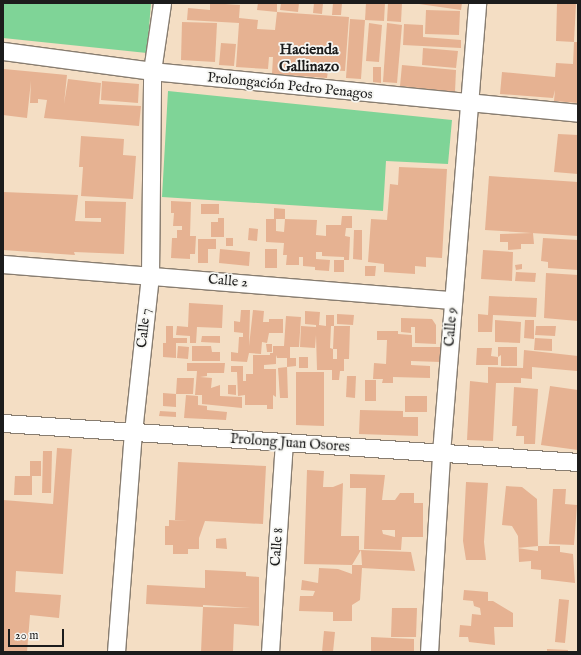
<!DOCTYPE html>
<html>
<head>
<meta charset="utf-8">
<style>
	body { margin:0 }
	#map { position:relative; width:581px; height:655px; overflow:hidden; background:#f4dec4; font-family:"IM FELL English",serif }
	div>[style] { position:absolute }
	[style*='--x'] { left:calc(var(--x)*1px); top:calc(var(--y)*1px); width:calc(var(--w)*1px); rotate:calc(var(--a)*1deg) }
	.green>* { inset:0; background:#7fd497 }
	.building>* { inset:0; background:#e6b292 }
	.roads { filter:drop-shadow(1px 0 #887d70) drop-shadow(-1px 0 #887d70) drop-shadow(0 1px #887d70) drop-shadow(0 -1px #887d70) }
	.minor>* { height:17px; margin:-8.5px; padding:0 8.5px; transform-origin:8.5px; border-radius:8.5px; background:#fff }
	span { translate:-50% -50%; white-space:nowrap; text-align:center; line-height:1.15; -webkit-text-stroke:3.5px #f6f6f2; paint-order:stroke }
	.street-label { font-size:14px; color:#1c1c1c }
	.neighbourhood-label { font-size:15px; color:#1c1c1c; font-weight:700 }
	.frame { position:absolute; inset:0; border:4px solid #1c1c1c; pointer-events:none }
	.scale { position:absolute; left:8px; top:629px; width:56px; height:18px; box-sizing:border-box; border:2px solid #1c1c1c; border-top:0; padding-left:5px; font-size:12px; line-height:14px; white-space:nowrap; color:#1c1c1c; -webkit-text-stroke:3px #f6f6f2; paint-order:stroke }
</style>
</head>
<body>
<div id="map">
	<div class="green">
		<i style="clip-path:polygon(3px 3px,151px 3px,147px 53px,3px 38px)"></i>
		<i style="clip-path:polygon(168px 91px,452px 120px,448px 164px,386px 161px,383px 211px,162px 197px)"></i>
	</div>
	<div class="building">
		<i style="clip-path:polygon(210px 3px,240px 5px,239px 18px,258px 20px,257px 29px,275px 30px,277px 12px,257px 10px,258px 3px,277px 3px,277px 12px,349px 17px,345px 71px,328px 70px,327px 78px,272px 74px,273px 57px,269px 57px,268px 69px,236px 67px,239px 23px,187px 20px,188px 8px,210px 10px)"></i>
		<i style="clip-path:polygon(281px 3px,299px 3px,298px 12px,280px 10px)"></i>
		<i style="clip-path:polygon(314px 3px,323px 3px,322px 14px,313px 13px)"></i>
		<i style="clip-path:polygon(333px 3px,342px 3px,341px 15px,332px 15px)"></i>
		<i style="clip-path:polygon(366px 3px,385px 3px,384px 21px,365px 20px)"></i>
		<i style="clip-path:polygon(388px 3px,402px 3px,401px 22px,387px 21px)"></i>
		<i style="clip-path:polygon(419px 3px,462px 3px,461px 10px,419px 4px)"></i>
		<i style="clip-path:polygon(557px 3px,576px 3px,574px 42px,556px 41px)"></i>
		<i style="clip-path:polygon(426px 10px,460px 11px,459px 35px,425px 34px)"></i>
		<i style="clip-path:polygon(350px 19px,365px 20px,361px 79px,346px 78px)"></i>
		<i style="clip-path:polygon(182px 22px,217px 23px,215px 62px,181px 60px)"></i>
		<i style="clip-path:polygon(369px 23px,382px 25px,379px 62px,366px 61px)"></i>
		<i style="clip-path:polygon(387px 23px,402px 25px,397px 83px,383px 82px)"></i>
		<i style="clip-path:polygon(404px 24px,423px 25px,423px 37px,461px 40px,461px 48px,403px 45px)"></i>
		<i style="clip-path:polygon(574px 42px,578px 42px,578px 103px,554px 101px,555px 90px,553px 98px,500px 94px,502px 72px,555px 77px,556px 63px,573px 64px)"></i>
		<i style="clip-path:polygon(221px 43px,236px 44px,234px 66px,219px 65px)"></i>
		<i style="clip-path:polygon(423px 48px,458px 51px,456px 68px,422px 65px)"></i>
		<i style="clip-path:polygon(402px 65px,456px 70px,455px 92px,400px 86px)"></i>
		<i style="clip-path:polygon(373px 67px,381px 67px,381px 83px,373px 82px)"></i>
		<i style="clip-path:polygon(4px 69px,67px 75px,64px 104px,68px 79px,101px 83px,99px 104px,141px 106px,139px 126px,44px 118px,47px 100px,38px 99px,38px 103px,30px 103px,31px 81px,27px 118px,3px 115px)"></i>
		<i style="clip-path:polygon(102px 81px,139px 84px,138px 103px,101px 100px)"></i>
		<i style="clip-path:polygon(558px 134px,578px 135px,578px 174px,554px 172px)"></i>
		<i style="clip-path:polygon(81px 136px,124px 139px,123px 155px,136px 156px,133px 199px,81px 196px,83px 167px,79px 167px)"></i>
		<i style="clip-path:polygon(399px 167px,447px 169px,442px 258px,426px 257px,426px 267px,415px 266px,415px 274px,384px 272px,384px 264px,368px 262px,371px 219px,387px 220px,390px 184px,398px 185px)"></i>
		<i style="clip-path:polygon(489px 176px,578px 182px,578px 236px,485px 230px)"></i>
		<i style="clip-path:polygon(3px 192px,78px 195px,75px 221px,101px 222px,101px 218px,85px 218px,85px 201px,126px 202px,124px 254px,74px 252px,75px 255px,3px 250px)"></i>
		<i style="clip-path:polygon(171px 201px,191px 202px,190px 236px,196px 236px,195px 254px,190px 254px,190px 259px,171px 258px,172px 238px,177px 238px,177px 230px,182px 230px,182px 226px,173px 226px,174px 213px,171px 213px)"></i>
		<i style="clip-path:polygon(201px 204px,219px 204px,219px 214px,201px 214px)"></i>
		<i style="clip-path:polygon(evenodd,274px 208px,285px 209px,285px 219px,317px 220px,316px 235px,326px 236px,326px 225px,341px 225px,342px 216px,352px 216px,352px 228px,346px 228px,345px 236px,350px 237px,349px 260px,344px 260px,344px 257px,322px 256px,322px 252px,316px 252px,316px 259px,330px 260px,329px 271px,315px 270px,315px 267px,303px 266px,303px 257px,299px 257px,299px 265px,286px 265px,287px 255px,283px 255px,284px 243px,266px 242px,266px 219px,274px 219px,274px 208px,276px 219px,285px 219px,284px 232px,276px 231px,276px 219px)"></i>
		<i style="clip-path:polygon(218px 218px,224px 218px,224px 237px,211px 237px,211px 222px,218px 222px)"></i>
		<i style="clip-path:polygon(249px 228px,258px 229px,257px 241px,248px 240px)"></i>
		<i style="clip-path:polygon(354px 230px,362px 230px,362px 260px,353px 259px)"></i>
		<i style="clip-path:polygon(533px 233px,534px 244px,521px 244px,521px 249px,508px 250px,508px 242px,500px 242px,500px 234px)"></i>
		<i style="clip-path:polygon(226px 238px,233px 238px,233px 246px,226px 246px)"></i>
		<i style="clip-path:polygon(543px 238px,578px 240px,578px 270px,548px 268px,548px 262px,541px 261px)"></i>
		<i style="clip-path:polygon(198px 239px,216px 239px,216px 249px,208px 249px,208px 263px,198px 263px)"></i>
		<i style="clip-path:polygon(220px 249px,250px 252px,249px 266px,219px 263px)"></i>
		<i style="clip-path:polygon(265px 249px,277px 249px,277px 268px,265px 268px)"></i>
		<i style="clip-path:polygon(483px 250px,513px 252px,512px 281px,481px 279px)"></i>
		<i style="clip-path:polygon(334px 260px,344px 260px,344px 272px,334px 272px)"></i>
		<i style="clip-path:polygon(522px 264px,522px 269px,516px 270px,515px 265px)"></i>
		<i style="clip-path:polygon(365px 266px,376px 266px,375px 276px,365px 276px)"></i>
		<i style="clip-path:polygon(516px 272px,536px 273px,535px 282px,515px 281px)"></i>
		<i style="clip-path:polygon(546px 273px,578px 275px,578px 321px,544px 318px)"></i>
		<i style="clip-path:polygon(489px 296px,537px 298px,536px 317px,493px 315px,492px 332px,478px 332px,478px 314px,488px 315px)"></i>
		<i style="clip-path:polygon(189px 303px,223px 305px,222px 328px,197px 327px,196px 343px,190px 343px,190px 336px,176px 335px,177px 326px,188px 327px)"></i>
		<i style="clip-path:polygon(241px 310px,250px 310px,249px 346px,253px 310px,264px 311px,263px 322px,269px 322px,269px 319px,283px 319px,283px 333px,269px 333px,267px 343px,262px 342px,261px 354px,249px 353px,247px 362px,231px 361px,231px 352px,238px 353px,239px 337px,243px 337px,243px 333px,234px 332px,234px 321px,240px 322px)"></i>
		<i style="clip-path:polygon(evenodd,305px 311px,320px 312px,319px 325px,326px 326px,326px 315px,334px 315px,334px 326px,350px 326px,349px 359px,344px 359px,344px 371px,340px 371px,339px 380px,332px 380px,332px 370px,317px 370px,316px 335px,315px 348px,300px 347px,301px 326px,316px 327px,316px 325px,305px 324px,305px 311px,331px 326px,334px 326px,333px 349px,337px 349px,337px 359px,333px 359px,333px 349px,330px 348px,331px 326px)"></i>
		<i style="clip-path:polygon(337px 314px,354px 315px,353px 325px,337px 324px)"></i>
		<i style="clip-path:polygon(286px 316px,301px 317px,299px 347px,290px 347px,290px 358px,296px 358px,296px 366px,287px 367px,287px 358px,277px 358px,276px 355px,276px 364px,264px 365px,264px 369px,276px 369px,276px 397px,273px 395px,273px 409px,267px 409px,267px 405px,245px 405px,245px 395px,238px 396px,237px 372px,231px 372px,231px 366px,243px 366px,243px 381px,246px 381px,246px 374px,253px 374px,253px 355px,270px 355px,270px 353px,273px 353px,273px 346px,284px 346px)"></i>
		<i style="clip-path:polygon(401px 318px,432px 319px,436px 325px,436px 344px,415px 343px,415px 327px,411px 327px,411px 333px,401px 332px)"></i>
		<i style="clip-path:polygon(495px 320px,521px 322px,520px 343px,495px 342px)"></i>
		<i style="clip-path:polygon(525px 320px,534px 320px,534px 339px,524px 338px)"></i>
		<i style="clip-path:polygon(166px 326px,173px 326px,173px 338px,187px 338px,187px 343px,176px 343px,176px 358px,163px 357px,163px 343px,166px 343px)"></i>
		<i style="clip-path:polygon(536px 326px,556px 326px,555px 336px,535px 335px)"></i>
		<i style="clip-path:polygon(377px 331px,398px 331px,398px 334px,412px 335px,412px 347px,442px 347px,441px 362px,411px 361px,411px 365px,430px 366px,430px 378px,393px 377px,393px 383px,382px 383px,383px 379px,373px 379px,374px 363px,386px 364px,387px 340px,377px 340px)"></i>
		<i style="clip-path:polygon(202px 336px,220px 336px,220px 343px,201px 342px)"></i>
		<i style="clip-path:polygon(535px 338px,552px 339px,552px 351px,534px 350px)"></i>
		<i style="clip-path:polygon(266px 344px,272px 344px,272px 352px,267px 352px)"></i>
		<i style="clip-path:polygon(178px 346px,189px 347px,188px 359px,177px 358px)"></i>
		<i style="clip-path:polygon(192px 346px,211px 346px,212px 352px,220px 352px,220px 361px,192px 361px)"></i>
		<i style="clip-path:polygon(498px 347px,517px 347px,517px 366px,501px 366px,501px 355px,498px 357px,498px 365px,476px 365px,477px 348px,492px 348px,491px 356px,498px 357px)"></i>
		<i style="clip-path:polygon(524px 350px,578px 356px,577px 371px,532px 367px,532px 379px,521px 378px,521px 383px,496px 383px,493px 441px,467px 440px,470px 381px,488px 383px,488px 367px,523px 368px)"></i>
		<i style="clip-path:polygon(299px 357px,308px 357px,308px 368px,299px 368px)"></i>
		<i style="clip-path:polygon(187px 363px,225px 363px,224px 373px,207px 373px,207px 376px,200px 377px,212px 378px,211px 388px,220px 385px,220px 396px,242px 397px,242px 408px,202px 404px,202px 395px,195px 395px,197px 371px,187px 371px)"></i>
		<i style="clip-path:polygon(287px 367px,288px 398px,280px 398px,278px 368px)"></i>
		<i style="clip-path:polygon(296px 372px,324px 372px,324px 426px,296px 425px)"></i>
		<i style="clip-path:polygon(347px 376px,356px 376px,355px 398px,346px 397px)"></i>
		<i style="clip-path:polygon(177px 378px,194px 378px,193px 394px,176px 394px,176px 407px,163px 406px,163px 393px,176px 394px)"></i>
		<i style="clip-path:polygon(365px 380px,376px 380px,376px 401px,365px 401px)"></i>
		<i style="clip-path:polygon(228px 385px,236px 385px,236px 395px,228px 394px)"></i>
		<i style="clip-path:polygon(550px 386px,578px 390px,578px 450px,541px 445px)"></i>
		<i style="clip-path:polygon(514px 387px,538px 389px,535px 444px,524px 444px,524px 436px,516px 436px,517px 426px,512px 426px)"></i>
		<i style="clip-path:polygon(186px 395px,198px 396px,198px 405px,207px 406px,207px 410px,227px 412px,226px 420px,184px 418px)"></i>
		<i style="clip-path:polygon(405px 396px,427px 396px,427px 412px,405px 412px)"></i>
		<i style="clip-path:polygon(360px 410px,403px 411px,403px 417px,418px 417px,418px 436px,359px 434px)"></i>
		<i style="clip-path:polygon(160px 411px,176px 412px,176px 417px,159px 416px)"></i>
		<i style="clip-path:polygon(57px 448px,72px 449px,63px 574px,16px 571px,15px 592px,61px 595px,59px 618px,30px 615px,27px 652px,3px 652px,3px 500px,53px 504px)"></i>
		<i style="clip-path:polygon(43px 451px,52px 451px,51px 493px,42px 493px)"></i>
		<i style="clip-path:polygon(30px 461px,41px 461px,41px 476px,30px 476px)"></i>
		<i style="clip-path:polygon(178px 462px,266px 466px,263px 524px,205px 521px,199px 538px,199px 549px,188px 549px,188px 554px,173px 554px,173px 545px,165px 545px,165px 526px,169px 526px,169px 520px,188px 521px,175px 520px)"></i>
		<i style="clip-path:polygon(307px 470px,324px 471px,323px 487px,333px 487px,343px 483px,341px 536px,359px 536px,359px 550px,361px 550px,411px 552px,415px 571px,362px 568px,360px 600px,352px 605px,352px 621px,333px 621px,333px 612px,299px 611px,300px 596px,313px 596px,315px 591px,301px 590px,302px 580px,318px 583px,319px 568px,338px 569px,352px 574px,352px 565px,362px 565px,361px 550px,352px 565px,304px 564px)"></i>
		<i style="clip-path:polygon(evenodd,350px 474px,385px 475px,382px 500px,395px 500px,400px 493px,414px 493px,414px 503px,423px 503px,423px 537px,402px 537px,401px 550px,364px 549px,366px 488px,350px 488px,350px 474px,382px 530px,395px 530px,395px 537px,383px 534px,382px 530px)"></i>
		<i style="clip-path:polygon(15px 476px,32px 476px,32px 495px,14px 495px)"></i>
		<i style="clip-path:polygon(466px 482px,488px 483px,484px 542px,486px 560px,466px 560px,463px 541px)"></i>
		<i style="clip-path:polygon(evenodd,506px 486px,522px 487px,537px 499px,538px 546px,560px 546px,560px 552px,573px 554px,575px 583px,541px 579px,541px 570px,531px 569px,531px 561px,519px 562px,518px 536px,512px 526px,502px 525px,506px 486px,538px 546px,538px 551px,517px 548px,538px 546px)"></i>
		<i style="clip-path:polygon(553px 489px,566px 489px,565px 504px,577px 505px,574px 545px,549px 544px)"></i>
		<i style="clip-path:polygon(226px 538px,227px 549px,216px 548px,216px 539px)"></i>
		<i style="clip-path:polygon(205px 570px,246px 572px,246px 576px,259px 577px,259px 626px,234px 624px,233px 652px,201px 652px,203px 607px,251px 608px,203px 605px,203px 607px,146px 604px,147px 585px,205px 588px)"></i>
		<i style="clip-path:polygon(464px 590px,488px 592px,488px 601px,493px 601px,513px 613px,513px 627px,494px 627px,495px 645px,469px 642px,468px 637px,459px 637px,460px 625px,471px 626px,472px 614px,481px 615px,480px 608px,474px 606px,473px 601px,463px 600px)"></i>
		<i style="clip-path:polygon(559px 599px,569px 600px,565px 643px,555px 642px)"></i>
		<i style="clip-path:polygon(392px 608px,417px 608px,416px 637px,391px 637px)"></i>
		<i style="clip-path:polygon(324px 631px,335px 632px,333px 652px,322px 652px)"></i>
		<i style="clip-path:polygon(371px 637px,414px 639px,414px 652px,371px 652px)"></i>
		<i style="clip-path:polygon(547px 649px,568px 650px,568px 652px,547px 652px)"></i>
	</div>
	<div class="roads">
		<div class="minor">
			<i style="--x:3;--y:51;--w:150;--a:7.6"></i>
			<i style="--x:152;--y:71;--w:428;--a:5.6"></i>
			<i style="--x:3;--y:264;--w:451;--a:4.6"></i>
			<i style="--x:3;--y:423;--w:576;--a:3.88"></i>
			<i style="--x:116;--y:652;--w:221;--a:-85.6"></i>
			<i style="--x:133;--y:432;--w:158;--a:-83.8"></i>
			<i style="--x:150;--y:275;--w:204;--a:-89.4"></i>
			<i style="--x:152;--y:71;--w:69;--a:-81.6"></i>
			<i style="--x:270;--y:652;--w:210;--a:-86.2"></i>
			<i style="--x:429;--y:652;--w:199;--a:-86.5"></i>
			<i style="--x:441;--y:453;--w:451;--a:-85.4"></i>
		</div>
	</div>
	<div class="street-label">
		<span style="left:290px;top:86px;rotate:6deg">Prolongación Pedro Penagos</span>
		<span style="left:228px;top:281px;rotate:5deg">Calle 2</span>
		<span style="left:451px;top:327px;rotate:-85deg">Calle 9</span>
		<span style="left:144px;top:328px;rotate:-84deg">Calle 7</span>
		<span style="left:290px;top:443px;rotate:4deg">Prolong Juan Osores</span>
		<span style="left:277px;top:547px;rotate:-86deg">Calle 8</span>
	</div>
	<div class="neighbourhood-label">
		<span style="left:309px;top:58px">Hacienda<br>Gallinazo</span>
	</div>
	<div class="frame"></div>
	<div class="scale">20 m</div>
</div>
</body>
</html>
